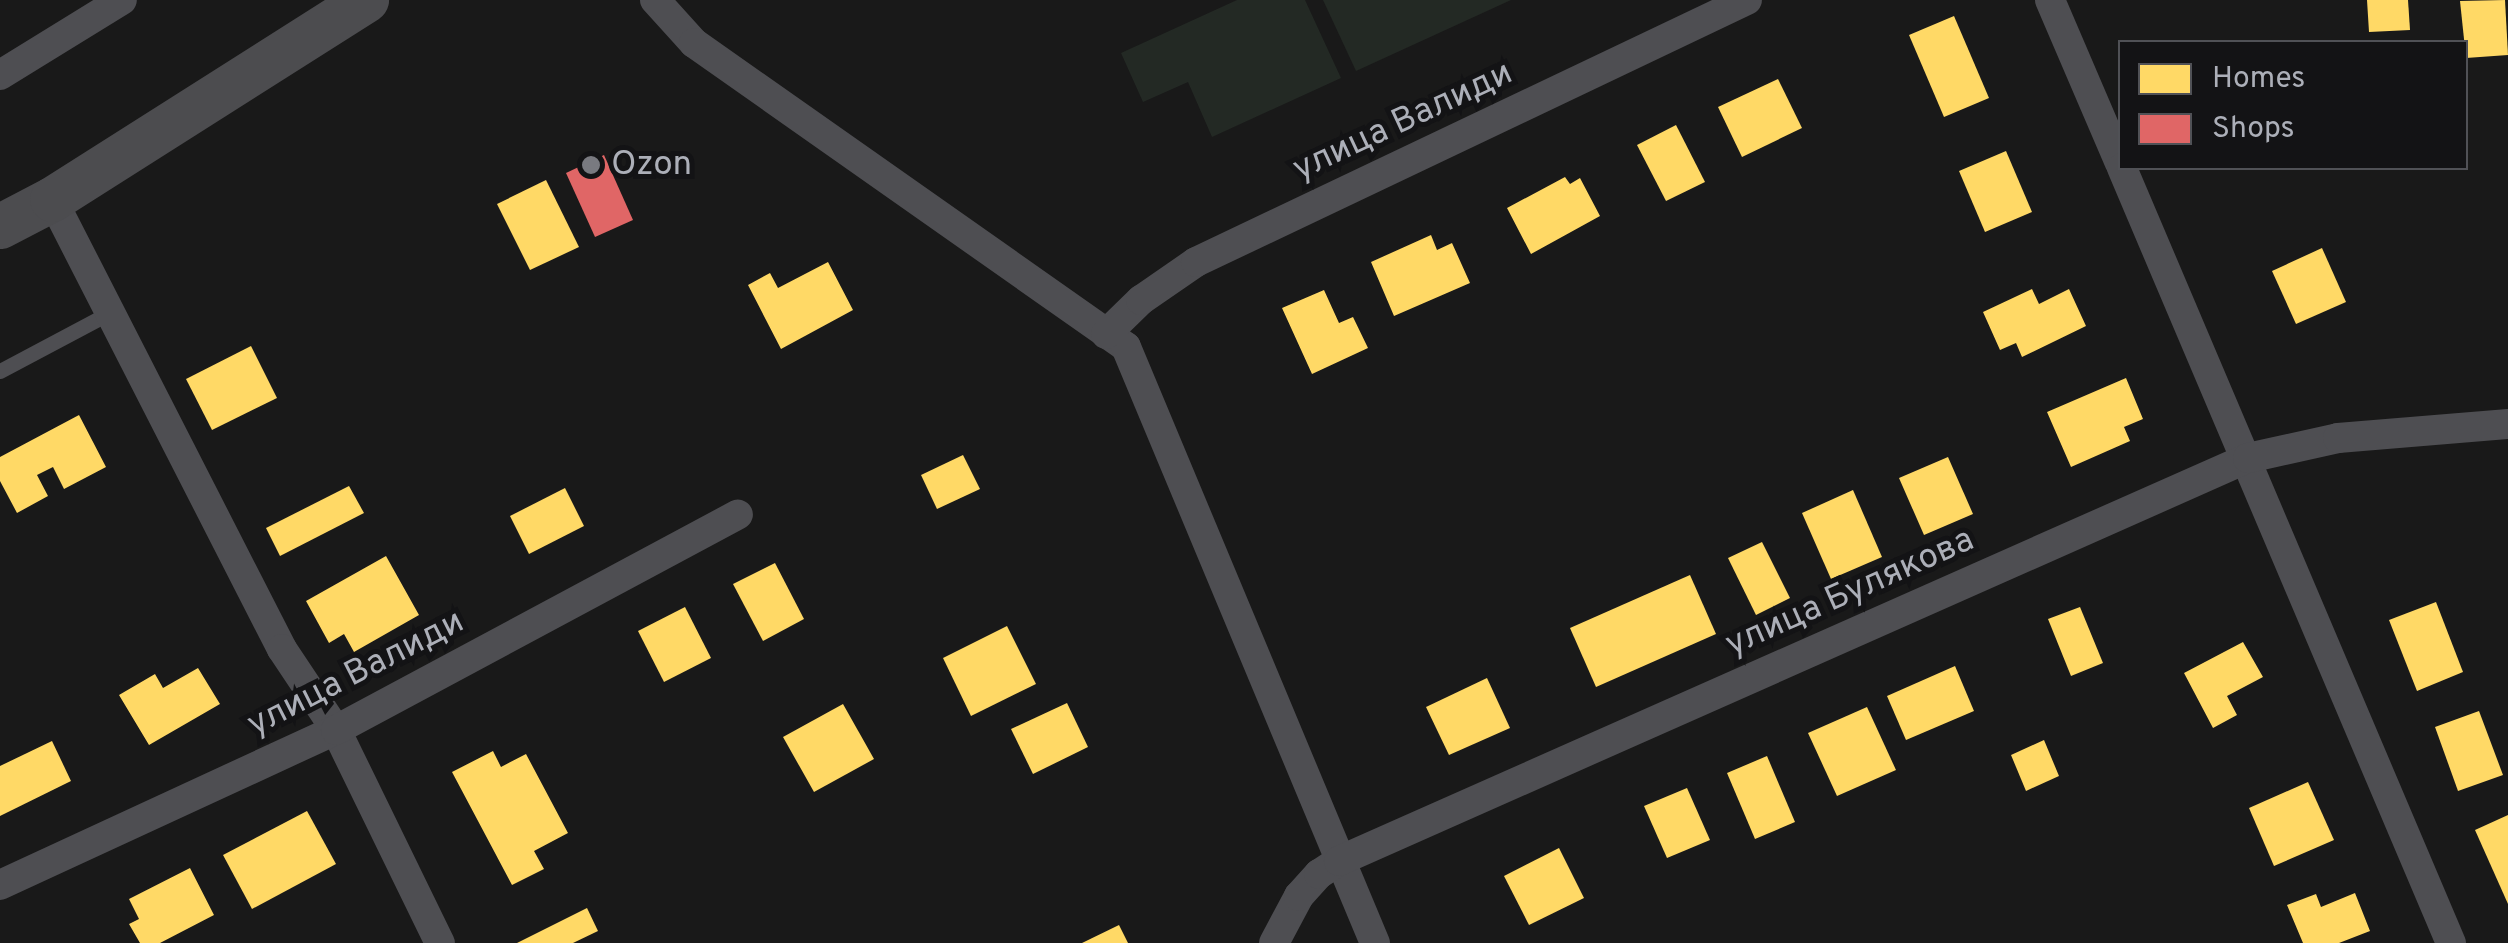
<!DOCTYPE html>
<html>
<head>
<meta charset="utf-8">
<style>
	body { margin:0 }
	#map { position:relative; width:2508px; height:943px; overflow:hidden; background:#191919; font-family:Overpass,sans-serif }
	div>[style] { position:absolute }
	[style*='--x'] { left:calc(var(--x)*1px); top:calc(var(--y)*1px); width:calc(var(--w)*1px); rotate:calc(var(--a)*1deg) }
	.green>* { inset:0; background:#232924 }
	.homes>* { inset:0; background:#ffd966 }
	.shops>* { inset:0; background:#e06666 }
	.service>* { height:15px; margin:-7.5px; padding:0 7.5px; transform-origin:7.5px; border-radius:7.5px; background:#4e4e52 }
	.minor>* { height:30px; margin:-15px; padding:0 15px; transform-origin:15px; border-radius:15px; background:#4e4e52 }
	.secondary>* { height:45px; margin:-22.5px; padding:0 22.5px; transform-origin:22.5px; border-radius:22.5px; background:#4c4c4f }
	.dots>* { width:28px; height:28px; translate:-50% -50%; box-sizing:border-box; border:5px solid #131315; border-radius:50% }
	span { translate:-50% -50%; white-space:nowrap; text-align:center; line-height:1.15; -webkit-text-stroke:10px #131315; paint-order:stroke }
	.street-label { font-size:35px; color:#acafb8 }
	.poi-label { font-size:35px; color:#acafb8 }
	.left { translate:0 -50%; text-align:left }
	.legend { position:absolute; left:2118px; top:40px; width:350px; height:130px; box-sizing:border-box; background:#131315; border:2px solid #505156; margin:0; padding:12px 18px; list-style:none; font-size:30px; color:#acafb8 }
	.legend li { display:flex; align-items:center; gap:20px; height:50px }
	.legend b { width:50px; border:2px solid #505156 }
</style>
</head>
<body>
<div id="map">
	<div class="green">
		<i style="clip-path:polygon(1237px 0,1305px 0,1341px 78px,1212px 137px,1188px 82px,1143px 102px,1121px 53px)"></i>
		<i style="clip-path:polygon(1323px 0,1511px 0,1356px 71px)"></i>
	</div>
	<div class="homes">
		<i style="clip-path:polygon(2367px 0,2408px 0,2410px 30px,2369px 32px)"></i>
		<i style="clip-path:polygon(2505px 0,2508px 55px,2466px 58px,2460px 1px)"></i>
		<i style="clip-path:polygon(1954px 16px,1989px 98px,1944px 117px,1909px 35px)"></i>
		<i style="clip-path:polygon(1778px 79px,1802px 128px,1742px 157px,1718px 107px)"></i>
		<i style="clip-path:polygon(1676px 125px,1705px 182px,1666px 201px,1637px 145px)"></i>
		<i style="clip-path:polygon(2006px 151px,2032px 212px,1985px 232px,1959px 171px)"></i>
		<i style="clip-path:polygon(1565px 177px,1570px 184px,1580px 178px,1600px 216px,1531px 254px,1507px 208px)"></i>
		<i style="clip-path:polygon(546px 180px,579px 247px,530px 270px,497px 204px)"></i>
		<i style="clip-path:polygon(1431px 235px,1437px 250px,1452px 243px,1470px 283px,1394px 316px,1371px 262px)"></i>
		<i style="clip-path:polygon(2322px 248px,2346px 302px,2296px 324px,2272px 271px)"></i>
		<i style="clip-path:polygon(828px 262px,853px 310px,781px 349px,748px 285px,770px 273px,778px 288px)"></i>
		<i style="clip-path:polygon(2032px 289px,2039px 304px,2069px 289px,2086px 326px,2022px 357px,2016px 343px,2000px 350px,1983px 312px)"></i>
		<i style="clip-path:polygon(1324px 290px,1339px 323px,1353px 317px,1368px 348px,1312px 374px,1282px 308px)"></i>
		<i style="clip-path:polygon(251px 346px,277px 398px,212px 430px,186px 379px)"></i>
		<i style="clip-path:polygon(2126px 378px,2143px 419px,2124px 427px,2130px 441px,2071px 467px,2047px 412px)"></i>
		<i style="clip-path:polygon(79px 415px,106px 467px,64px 489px,53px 467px,37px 475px,48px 496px,17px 513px,0 481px,0 457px)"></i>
		<i style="clip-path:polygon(963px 455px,980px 489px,937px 509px,921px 475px)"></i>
		<i style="clip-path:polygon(1948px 457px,1973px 514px,1924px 535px,1899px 478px)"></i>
		<i style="clip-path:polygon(349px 486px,364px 513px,280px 556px,266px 528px)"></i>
		<i style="clip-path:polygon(565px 488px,584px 526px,529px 554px,510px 516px)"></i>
		<i style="clip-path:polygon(1853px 490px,1882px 557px,1831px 579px,1802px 513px)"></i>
		<i style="clip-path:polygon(1762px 542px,1790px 598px,1756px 615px,1728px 558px)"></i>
		<i style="clip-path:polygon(386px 556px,419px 615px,354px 652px,344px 634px,329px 643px,306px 601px)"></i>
		<i style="clip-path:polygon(775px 563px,804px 619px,763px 641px,733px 584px)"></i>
		<i style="clip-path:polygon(1690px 575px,1716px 634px,1596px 687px,1570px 628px)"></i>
		<i style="clip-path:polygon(2436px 602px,2463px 672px,2417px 691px,2389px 620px)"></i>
		<i style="clip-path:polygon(685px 607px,711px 658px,664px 682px,638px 631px)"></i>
		<i style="clip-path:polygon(2080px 607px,2103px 663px,2071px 676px,2048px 619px)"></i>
		<i style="clip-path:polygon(1007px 626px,1036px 684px,971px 716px,943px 658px)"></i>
		<i style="clip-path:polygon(2243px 642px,2263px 677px,2227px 696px,2237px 715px,2213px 728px,2184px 673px)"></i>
		<i style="clip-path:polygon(1955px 666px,1974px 711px,1906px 740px,1887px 696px)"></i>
		<i style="clip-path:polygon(198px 668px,220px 704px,149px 745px,119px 695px,155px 674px,163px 688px)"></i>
		<i style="clip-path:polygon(1487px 678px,1510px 728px,1449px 755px,1426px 707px)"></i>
		<i style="clip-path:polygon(1067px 703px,1088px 747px,1033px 774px,1011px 729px)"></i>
		<i style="clip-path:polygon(843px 704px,874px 759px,814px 792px,783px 737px)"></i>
		<i style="clip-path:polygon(1867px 707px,1896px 770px,1837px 796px,1808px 733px)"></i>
		<i style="clip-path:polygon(2479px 711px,2503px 775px,2458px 791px,2435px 727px)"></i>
		<i style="clip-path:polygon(2044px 740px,2059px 776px,2026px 791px,2011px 755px)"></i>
		<i style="clip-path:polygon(52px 741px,71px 781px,0 816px,0 766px)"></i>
		<i style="clip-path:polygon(493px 751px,501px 767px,526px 754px,568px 833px,534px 851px,544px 869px,512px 885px,452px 772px)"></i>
		<i style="clip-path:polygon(1767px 756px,1795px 822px,1755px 839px,1727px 773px)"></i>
		<i style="clip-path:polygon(2308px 782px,2334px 840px,2274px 866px,2249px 808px)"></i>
		<i style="clip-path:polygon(1687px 788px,1710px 840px,1667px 858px,1644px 806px)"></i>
		<i style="clip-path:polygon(307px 811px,336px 864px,252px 909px,223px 855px)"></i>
		<i style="clip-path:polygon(2508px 815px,2508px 904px,2475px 830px)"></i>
		<i style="clip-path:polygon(1559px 848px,1584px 898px,1529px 925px,1504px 876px)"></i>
		<i style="clip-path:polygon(190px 868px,214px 915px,160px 943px,140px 943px,129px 924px,139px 919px,129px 899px)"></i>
		<i style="clip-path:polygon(2355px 893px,2370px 931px,2339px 943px,2303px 943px,2287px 905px,2316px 894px,2321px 907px)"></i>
		<i style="clip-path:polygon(587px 908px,598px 931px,573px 943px,517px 943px)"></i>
		<i style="clip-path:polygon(1119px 925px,1128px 943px,1082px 943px)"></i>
	</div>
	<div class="shops">
		<i style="clip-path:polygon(604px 155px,633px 220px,595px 237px,566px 173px)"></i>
	</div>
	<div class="service">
		<i style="--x:0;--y:371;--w:126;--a:-28"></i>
	</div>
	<div class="minor">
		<i style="--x:655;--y:0;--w:58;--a:47.8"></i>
		<i style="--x:694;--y:43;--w:528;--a:35.13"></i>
		<i style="--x:1126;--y:347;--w:646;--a:67.33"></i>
		<i style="--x:2050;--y:0;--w:177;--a:66.8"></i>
		<i style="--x:0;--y:75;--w:143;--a:-31.6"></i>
		<i style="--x:2122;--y:168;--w:842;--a:67"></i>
		<i style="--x:52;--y:199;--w:505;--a:62.93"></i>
		<i style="--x:282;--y:649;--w:97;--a:56.3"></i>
		<i style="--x:336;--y:730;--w:237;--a:64"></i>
		<i style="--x:1106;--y:334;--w:49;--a:-44.2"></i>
		<i style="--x:1141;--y:300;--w:67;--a:-34.6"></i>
		<i style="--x:1196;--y:262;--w:610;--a:-25.43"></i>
		<i style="--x:0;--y:885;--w:370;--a:-24.8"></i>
		<i style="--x:336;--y:730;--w:456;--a:-28.2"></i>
		<i style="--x:1274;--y:943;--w:53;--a:-62"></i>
		<i style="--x:1299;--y:896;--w:30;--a:-48"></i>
		<i style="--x:1319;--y:874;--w:24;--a:-33"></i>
		<i style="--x:1339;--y:861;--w:994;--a:-23.91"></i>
		<i style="--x:2248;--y:458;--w:92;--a:-12.5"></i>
		<i style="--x:2338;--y:438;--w:171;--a:-4.7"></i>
	</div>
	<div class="secondary">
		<i style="--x:0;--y:226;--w:59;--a:-27.4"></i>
		<i style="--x:52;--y:199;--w:372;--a:-32.4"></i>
	</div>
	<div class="dots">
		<i style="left:591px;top:165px;background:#797a80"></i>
	</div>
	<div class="street-label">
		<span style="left:1403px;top:122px;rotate:-25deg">улица Валиди</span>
		<span style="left:1850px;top:593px;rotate:-24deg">улица Булякова</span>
		<span style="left:356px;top:674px;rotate:-27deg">улица Валиди</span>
	</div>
	<div class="poi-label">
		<span class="left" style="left:611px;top:165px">Ozon</span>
	</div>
	<ul class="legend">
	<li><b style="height:28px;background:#ffd966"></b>Homes</li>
	<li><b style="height:28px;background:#e06666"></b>Shops</li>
	</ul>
</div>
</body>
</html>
